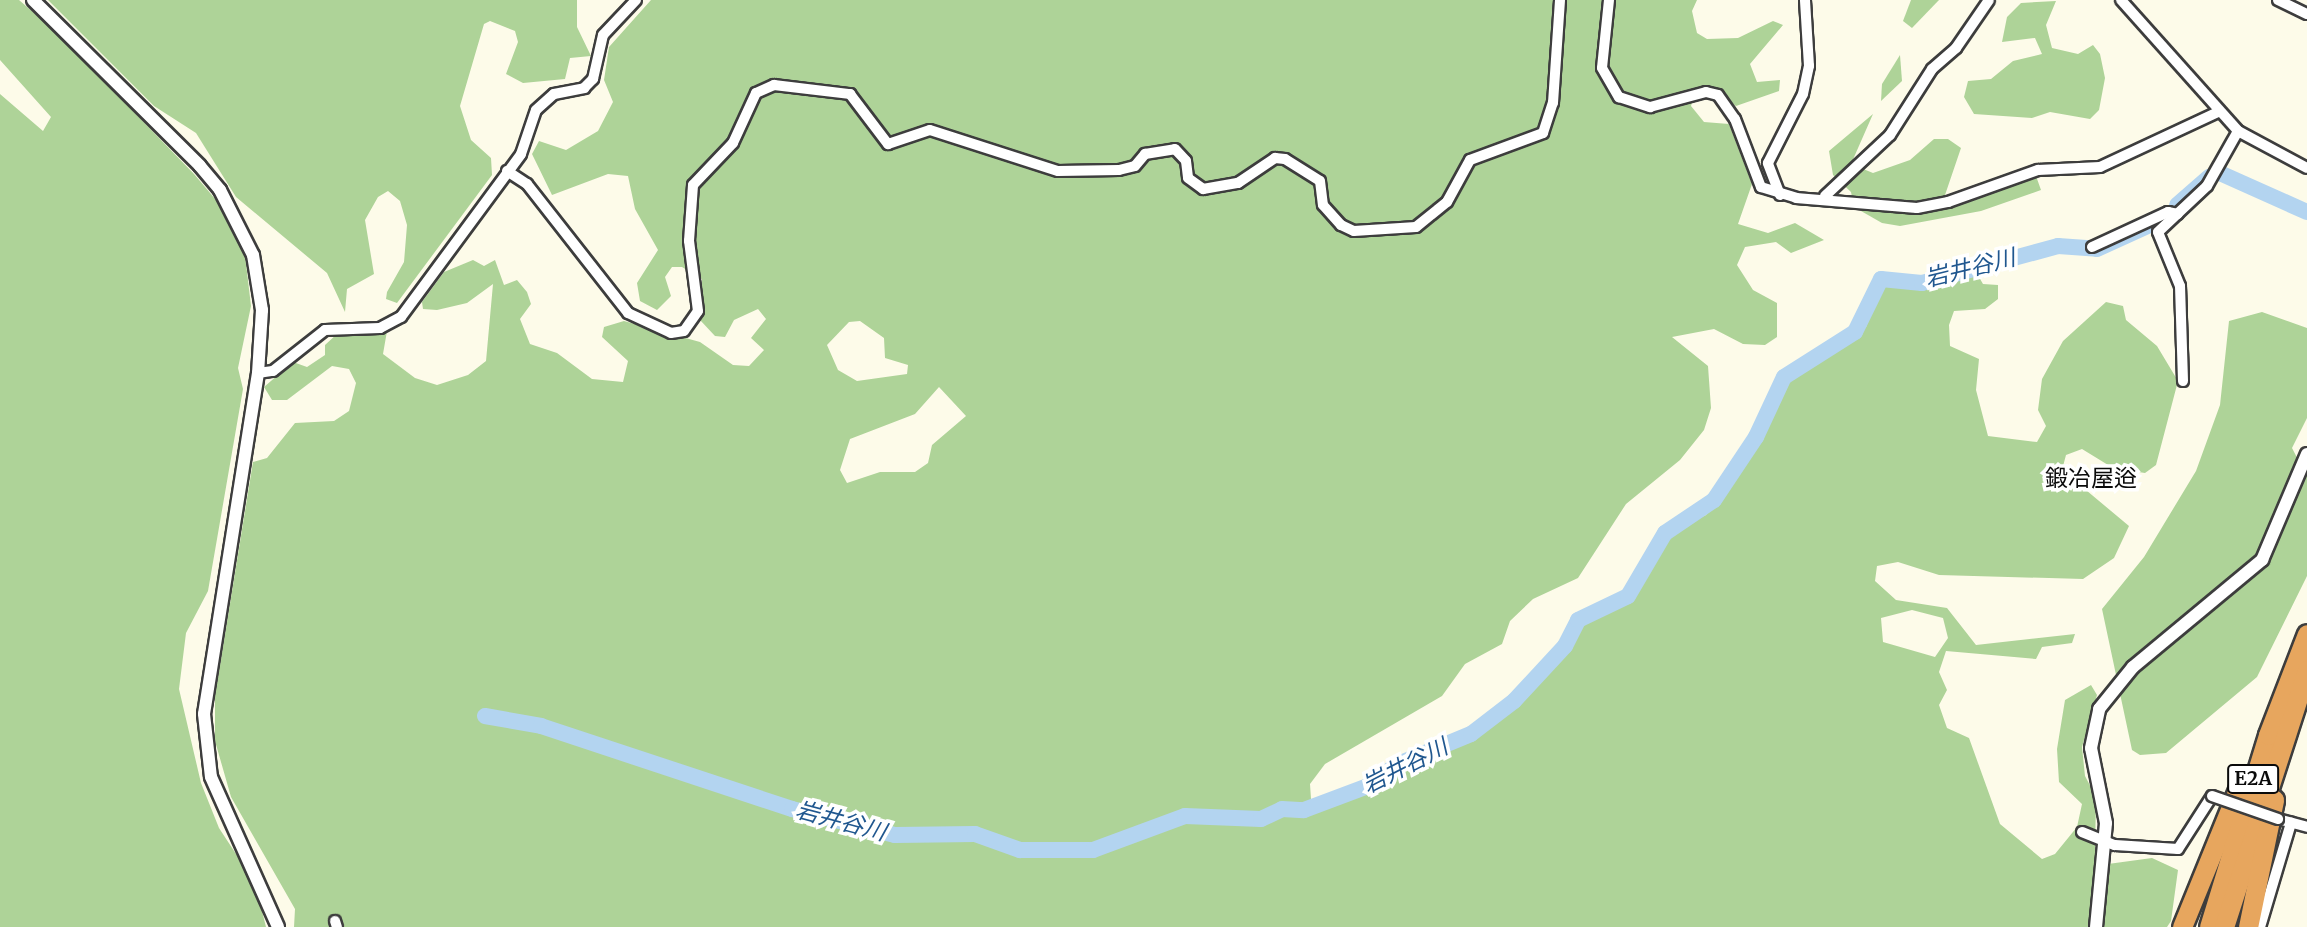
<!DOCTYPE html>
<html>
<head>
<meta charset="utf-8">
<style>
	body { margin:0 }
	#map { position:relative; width:2307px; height:927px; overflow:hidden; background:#fdfbe9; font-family:Merriweather,"Noto Sans JP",serif }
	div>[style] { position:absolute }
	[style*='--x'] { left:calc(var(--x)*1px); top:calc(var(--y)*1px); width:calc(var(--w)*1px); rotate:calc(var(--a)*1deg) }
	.forest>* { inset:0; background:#aed398 }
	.river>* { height:16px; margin:-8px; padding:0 8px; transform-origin:8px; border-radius:8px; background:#b3d4f0 }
	.roads { filter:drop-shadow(2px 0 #3d3d3d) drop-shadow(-2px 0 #3d3d3d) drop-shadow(0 2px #3d3d3d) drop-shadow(0 -2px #3d3d3d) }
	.minor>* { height:10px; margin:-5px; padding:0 5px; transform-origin:5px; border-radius:5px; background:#fff }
	.tertiary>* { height:12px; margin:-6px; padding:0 6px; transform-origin:6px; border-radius:6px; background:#fff }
	.motorway>* { height:19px; margin:-9.5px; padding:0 9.5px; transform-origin:9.5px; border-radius:9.5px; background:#e7a65e }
	.bridges { filter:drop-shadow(2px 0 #3d3d3d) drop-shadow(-2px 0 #3d3d3d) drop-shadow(0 2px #3d3d3d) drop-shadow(0 -2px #3d3d3d) }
	.minor-bridge>* { height:10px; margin:-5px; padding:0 5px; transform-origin:5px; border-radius:5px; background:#fff }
	span { translate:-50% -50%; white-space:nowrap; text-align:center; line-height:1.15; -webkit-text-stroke:7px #fff; paint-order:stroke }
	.shield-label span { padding:2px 5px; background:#fff; border:2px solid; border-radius:5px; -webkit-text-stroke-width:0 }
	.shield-label { font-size:19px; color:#0a0a0a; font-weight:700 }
	.water-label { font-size:23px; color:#20578f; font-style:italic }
	.neighbourhood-label { font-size:23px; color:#0a0a0a }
</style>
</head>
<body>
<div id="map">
	<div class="forest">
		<i style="clip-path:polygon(0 0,19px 0,55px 31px,194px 174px,227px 213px,245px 255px,251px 306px,238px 368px,243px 389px,208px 591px,186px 633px,179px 689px,201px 783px,219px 828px,255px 883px,266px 927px,0 927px,0 94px,43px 131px,51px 117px,0 60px)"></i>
		<i style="clip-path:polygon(48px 0,577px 0,577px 27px,591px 56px,570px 58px,565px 79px,523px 83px,506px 74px,518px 42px,515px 31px,490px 21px,484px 24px,460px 106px,471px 140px,491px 158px,492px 175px,397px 303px,386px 299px,387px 292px,404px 262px,407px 225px,400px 201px,388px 191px,378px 197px,365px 220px,374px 274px,347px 289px,345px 312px,327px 273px,236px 197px,196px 133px,154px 106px)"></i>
		<i style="clip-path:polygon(evenodd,651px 0,1697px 0,1692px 11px,1697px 33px,1707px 39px,1738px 38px,1773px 21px,1783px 25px,1750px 64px,1757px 82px,1780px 80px,1779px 91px,1736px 106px,1713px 88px,1695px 93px,1691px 106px,1704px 122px,1729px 124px,1752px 184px,1738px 224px,1768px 233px,1795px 223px,1824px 240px,1791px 253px,1776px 242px,1745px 247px,1737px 265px,1753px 290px,1777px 303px,1777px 337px,1765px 345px,1743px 344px,1714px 329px,1672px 337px,1708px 366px,1711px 408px,1704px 430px,1680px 460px,1626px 504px,1578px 578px,1533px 599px,1510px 621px,1502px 644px,1465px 664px,1442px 696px,1325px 764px,1310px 784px,1311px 799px,1325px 804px,1375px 788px,1422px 756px,1467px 740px,1523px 700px,1585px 624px,1632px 598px,1675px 529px,1706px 515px,1755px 449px,1786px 383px,1866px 327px,1883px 283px,1924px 286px,1976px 272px,1983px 284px,1998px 285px,1998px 299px,1985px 309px,1954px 311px,1949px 325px,1950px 346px,1979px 359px,1976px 390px,1988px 436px,2037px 442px,2046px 426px,2038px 410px,2042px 379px,2063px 341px,2106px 302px,2123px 306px,2126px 320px,2157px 346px,2178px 381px,2156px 465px,2145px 473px,2113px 468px,2082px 449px,2066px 455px,2062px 470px,2129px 526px,2114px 558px,2083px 579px,1939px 575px,1898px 562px,1877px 566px,1875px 581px,1896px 600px,1947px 608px,1976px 645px,2075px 634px,2072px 643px,2042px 647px,2036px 659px,1946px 651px,1939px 672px,1947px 690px,1939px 705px,1947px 728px,1969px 738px,2000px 824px,2042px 859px,2055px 854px,2077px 827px,2082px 804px,2059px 782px,2057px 749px,2065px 700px,2091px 685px,2097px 695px,2082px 747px,2085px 776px,2096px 797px,2095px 853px,2108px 864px,2152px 858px,2178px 870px,2171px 921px,2167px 927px,294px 927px,295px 909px,231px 797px,215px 741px,215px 696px,253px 462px,267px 458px,295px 423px,334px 421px,349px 411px,356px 383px,349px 369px,332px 366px,287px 400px,272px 400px,264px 387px,293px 362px,307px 367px,325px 355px,325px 345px,337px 334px,387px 331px,383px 354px,415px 378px,437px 385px,468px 375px,486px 361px,493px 284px,467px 303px,437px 310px,423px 309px,422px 302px,444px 272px,473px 260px,484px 266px,495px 260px,504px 285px,517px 280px,527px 292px,531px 304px,520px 319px,530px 344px,557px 353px,592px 379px,623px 382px,628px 361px,602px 337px,604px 327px,624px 321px,700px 342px,733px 365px,749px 366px,764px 350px,751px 338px,766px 319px,758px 309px,734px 320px,725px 337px,715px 336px,700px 320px,702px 279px,682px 267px,672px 267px,665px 277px,671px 296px,657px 310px,640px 301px,637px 283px,658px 250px,635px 209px,628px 176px,608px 174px,552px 195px,532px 154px,539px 141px,566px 150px,598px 131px,613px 102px,604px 80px,609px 47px,651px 0,860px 321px,884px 338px,885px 358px,908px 365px,907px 374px,857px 381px,838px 370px,827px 345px,849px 322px,860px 321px,651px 0,939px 387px,966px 416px,932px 445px,928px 463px,915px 472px,880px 472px,847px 483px,840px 470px,850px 439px,915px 414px,939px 387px,651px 0,1912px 610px,1943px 618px,1948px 638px,1935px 657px,1883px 642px,1881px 618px,1912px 610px)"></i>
		<i style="clip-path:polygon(1911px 0,1939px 0,1912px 28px,1903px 21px)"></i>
		<i style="clip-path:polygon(2056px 1px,2046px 25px,2052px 48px,2078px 54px,2093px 45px,2100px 54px,2105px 78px,2099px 110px,2090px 119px,2050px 112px,2032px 118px,1974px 114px,1964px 97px,1968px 81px,1991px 79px,2013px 61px,2042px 54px,2035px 38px,2002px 42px,2007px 17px,2021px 3px)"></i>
		<i style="clip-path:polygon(1900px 55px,1902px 81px,1881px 101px,1882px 84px)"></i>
		<i style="clip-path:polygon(1873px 114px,1851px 164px,1873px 173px,1910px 160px,1934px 139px,1948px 139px,1961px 148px,1945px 195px,1958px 202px,2027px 175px,2036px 176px,2041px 190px,1981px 211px,1900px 226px,1882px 223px,1854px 207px,1851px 192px,1833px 175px,1829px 151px)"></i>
		<i style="clip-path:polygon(2262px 312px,2307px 328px,2307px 418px,2292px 448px,2307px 477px,2307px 576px,2257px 677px,2166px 753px,2140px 755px,2132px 750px,2102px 609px,2144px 557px,2196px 471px,2220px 405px,2229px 321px)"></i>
	</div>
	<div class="river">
		<i style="--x:2222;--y:174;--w:93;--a:24.1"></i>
		<i style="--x:2177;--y:205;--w:43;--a:-41.2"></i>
		<i style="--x:485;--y:716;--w:57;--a:10.1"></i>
		<i style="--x:541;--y:726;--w:264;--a:18.3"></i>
		<i style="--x:792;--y:809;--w:106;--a:14.2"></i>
		<i style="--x:895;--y:835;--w:80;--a:-0.7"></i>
		<i style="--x:975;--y:834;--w:48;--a:19.6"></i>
		<i style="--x:1020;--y:850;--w:73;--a:0"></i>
		<i style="--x:1093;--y:850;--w:98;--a:-20.3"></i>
		<i style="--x:1185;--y:816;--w:76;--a:2.3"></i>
		<i style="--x:1261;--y:819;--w:23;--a:-25"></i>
		<i style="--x:1282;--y:809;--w:22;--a:3"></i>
		<i style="--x:1304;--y:810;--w:74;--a:-20.6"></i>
		<i style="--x:1373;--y:784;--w:30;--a:-40"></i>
		<i style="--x:1396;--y:765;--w:81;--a:-22.5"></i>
		<i style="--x:1471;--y:734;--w:54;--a:-37.5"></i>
		<i style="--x:1514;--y:701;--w:75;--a:-47.2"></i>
		<i style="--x:1565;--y:646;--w:29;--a:-63"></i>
		<i style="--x:1578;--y:620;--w:55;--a:-25.6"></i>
		<i style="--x:1628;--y:596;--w:73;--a:-59.6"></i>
		<i style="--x:1665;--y:533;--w:59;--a:-34"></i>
		<i style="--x:1714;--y:500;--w:76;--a:-56.3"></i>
		<i style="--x:1756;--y:437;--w:66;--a:-65"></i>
		<i style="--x:1784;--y:377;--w:84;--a:-32.4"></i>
		<i style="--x:1855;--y:332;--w:59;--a:-63.9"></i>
		<i style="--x:1881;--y:279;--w:41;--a:5.6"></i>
		<i style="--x:1922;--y:283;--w:141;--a:-15.2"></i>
		<i style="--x:2058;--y:246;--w:39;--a:4"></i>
		<i style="--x:2097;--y:249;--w:75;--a:-24.5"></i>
	</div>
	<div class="roads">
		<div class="minor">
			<i style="--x:1609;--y:0;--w:68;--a:95.9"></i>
			<i style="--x:1602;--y:68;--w:34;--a:60"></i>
			<i style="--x:1619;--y:97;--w:33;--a:18"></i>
			<i style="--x:1650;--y:107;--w:58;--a:-15"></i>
			<i style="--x:1706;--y:92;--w:12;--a:14"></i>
			<i style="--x:1718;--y:95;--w:29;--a:55"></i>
			<i style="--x:1735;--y:119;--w:73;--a:69.1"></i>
			<i style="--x:1761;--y:187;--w:37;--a:17"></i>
			<i style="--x:1796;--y:198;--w:121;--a:4.7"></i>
			<i style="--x:1917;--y:208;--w:32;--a:-11"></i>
			<i style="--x:1948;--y:202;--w:96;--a:-19.6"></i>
			<i style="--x:2038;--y:170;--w:62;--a:-2.8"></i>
			<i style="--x:2100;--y:167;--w:132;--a:-25"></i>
			<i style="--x:2121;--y:0;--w:176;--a:48.2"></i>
			<i style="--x:2238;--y:131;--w:78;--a:28.2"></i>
			<i style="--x:2278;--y:0;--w:32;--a:26"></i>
			<i style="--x:507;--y:171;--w:24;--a:33"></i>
			<i style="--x:527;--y:184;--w:164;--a:51.9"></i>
			<i style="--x:628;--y:313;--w:47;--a:24.9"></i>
			<i style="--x:671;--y:333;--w:13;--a:-9"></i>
			<i style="--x:684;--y:331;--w:24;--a:-55"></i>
			<i style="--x:698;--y:311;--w:71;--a:-97.3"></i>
			<i style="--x:689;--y:241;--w:56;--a:-85.9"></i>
			<i style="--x:693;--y:185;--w:58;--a:-46.4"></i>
			<i style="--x:733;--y:143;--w:55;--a:-65.3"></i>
			<i style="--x:756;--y:93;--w:20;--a:-24"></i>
			<i style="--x:774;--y:85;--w:77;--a:6.8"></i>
			<i style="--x:850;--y:94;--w:63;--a:52.8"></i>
			<i style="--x:888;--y:144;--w:44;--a:-18.4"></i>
			<i style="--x:930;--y:130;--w:134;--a:17.8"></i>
			<i style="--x:1058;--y:171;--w:61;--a:-0.9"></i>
			<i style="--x:1119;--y:170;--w:16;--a:-14"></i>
			<i style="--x:1135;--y:166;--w:16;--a:-50"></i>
			<i style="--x:1145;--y:154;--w:30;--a:-9"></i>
			<i style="--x:1175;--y:149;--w:16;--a:47"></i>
			<i style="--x:1186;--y:161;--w:17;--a:83"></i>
			<i style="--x:1188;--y:178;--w:19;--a:36"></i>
			<i style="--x:1203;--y:189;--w:36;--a:-10"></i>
			<i style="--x:1238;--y:183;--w:45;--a:-34"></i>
			<i style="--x:1275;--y:158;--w:10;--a:6"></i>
			<i style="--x:1285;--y:159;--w:41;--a:32.2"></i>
			<i style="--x:1320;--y:181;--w:24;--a:83"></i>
			<i style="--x:1323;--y:205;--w:27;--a:48"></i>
			<i style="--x:1341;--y:225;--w:14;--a:25"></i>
			<i style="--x:1354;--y:231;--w:62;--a:-3.7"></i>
			<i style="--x:1416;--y:227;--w:40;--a:-39"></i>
			<i style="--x:1447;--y:202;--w:48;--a:-61.3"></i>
			<i style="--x:1470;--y:160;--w:78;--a:-20.3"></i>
			<i style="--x:1543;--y:133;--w:32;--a:-72"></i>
			<i style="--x:1553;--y:103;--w:103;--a:-86.1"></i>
			<i style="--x:1780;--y:195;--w:34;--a:-111"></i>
			<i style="--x:1768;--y:163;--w:77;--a:-63.1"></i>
			<i style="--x:1803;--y:94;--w:29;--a:-78"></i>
			<i style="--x:1809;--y:66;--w:66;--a:-93.5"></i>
			<i style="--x:1825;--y:196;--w:89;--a:-43.2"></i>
			<i style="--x:1890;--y:135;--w:78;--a:-57.5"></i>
			<i style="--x:1932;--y:69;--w:32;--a:-41"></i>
			<i style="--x:1956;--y:48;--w:58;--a:-55.5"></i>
			<i style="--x:2092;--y:247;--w:84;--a:-24.7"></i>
			<i style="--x:2168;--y:212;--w:10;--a:11"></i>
			<i style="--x:258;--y:373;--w:15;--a:-8"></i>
			<i style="--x:273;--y:371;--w:66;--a:-38.3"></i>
			<i style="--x:325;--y:330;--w:55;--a:-2.1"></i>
			<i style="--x:380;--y:328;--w:24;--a:-28"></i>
			<i style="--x:401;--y:317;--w:202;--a:-53.6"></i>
			<i style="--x:521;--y:154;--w:46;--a:-71.2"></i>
			<i style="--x:536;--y:110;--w:24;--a:-42"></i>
			<i style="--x:554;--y:94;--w:31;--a:-11"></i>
			<i style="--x:584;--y:88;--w:13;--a:-45"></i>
			<i style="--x:593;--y:79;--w:45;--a:-77.2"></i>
			<i style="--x:603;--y:35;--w:48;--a:-46.7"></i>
			<i style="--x:2183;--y:381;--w:95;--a:-91.8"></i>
			<i style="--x:2180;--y:286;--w:58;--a:-112.2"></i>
			<i style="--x:2158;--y:232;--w:67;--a:-43.2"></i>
			<i style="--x:2207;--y:186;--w:63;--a:-60.6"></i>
			<i style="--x:2278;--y:819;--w:30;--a:15"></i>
			<i style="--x:2082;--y:832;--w:35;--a:22"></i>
			<i style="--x:2115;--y:845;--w:63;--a:3.6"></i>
			<i style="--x:2178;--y:849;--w:63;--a:-57.3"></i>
			<i style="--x:335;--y:921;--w:6;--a:72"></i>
			<i style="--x:2260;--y:927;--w:109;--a:-73.4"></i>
		</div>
		<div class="tertiary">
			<i style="--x:33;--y:0;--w:235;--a:44.8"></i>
			<i style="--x:200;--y:166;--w:31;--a:50"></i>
			<i style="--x:220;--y:190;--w:73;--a:63.1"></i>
			<i style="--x:253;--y:255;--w:56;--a:80.7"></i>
			<i style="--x:262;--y:310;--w:63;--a:93.6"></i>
			<i style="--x:258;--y:373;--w:345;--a:99"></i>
			<i style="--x:204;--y:714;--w:63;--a:83.7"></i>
			<i style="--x:211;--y:777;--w:164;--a:65.9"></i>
			<i style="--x:2096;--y:927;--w:104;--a:-84.5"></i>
			<i style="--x:2106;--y:823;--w:76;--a:-101.3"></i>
			<i style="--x:2091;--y:748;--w:40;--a:-78"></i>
			<i style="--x:2099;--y:709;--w:54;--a:-51"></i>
			<i style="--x:2133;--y:667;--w:168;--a:-39.7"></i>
			<i style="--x:2262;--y:560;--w:115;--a:-67"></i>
		</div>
		<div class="motorway">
			<i style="--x:2182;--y:927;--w:153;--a:-67.8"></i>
			<i style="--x:2209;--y:927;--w:201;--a:-72.9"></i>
			<i style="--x:2268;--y:735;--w:108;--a:-68.9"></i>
			<i style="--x:2224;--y:927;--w:270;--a:-72.1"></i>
			<i style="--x:2248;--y:927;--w:130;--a:-78.4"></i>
		</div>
	</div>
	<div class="bridges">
		<div class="minor-bridge">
			<i style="--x:2212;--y:796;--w:70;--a:19.2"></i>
		</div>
	</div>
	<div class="shield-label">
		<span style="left:2253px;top:779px">E2A</span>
	</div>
	<div class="water-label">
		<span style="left:1970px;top:268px;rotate:-14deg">岩井谷川</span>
		<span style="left:1405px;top:766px;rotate:-27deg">岩井谷川</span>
		<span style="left:841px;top:821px;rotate:15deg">岩井谷川</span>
	</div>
	<div class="neighbourhood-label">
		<span style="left:2091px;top:478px">鍛冶屋逧</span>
	</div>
</div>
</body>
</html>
